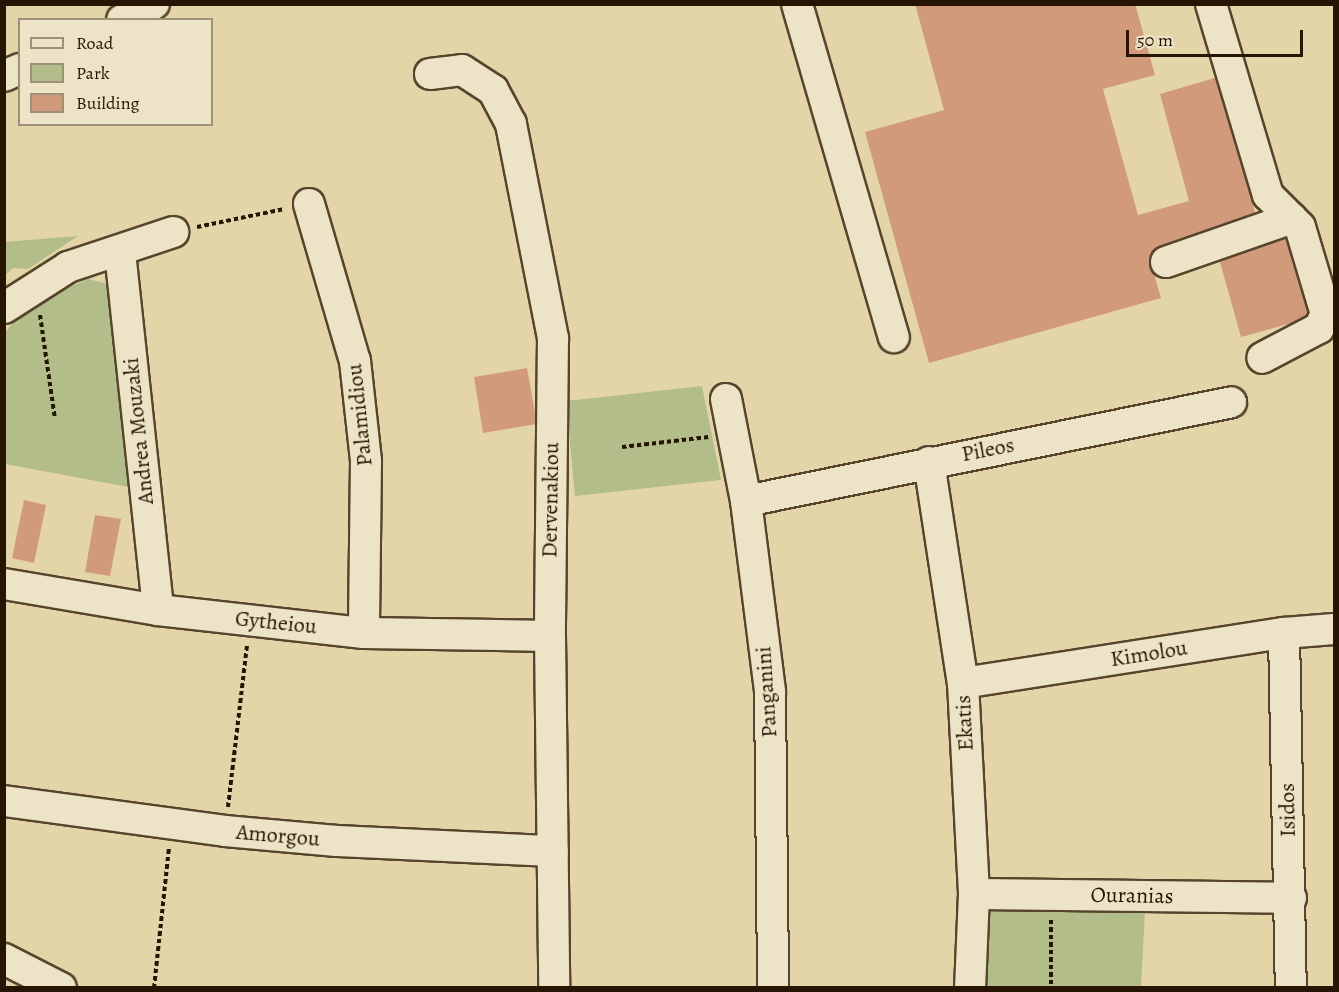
<!DOCTYPE html>
<html>
<head>
<meta charset="utf-8">
<style>
	body { margin:0 }
	#map { position:relative; width:1339px; height:992px; overflow:hidden; background:#e4d5a9; font-family:Alegreya,serif }
	div>[style] { position:absolute }
	[style*='--x'] { left:calc(var(--x)*1px); top:calc(var(--y)*1px); width:calc(var(--w)*1px); rotate:calc(var(--a)*1deg) }
	.green>* { inset:0; background:#b2bd89 }
	.building>* { inset:0; background:#d19b7b }
	.path>* { height:4px; margin-top:-2px; transform-origin:0; background:repeating-linear-gradient(90deg,#261503 0 4.5px,transparent 0 7.5px) }
	.roads { filter:drop-shadow(2px 0 #56452c) drop-shadow(-2px 0 #56452c) drop-shadow(0 2px #56452c) drop-shadow(0 -2px #56452c) }
	.minor>* { height:30px; margin:-15px; padding:0 15px; transform-origin:15px; border-radius:15px; background:#ede4c7 }
	span { translate:-50% -50%; white-space:nowrap; text-align:center; line-height:1.15; -webkit-text-stroke:6px #ede4c7; paint-order:stroke }
	.street-label { font-size:22px; color:#261503 }
	.frame { position:absolute; inset:0; border:6px solid #261503; pointer-events:none }
	.legend { position:absolute; left:18px; top:18px; width:195px; height:108px; box-sizing:border-box; background:#ede4c7; border:2px solid #9d9179; margin:0; padding:8px 10px; list-style:none; font-size:18px; color:#261503 }
	.legend li { display:flex; align-items:center; gap:12px; height:30px }
	.legend b { width:30px; border:2px solid #9d9179 }
	.scale { position:absolute; left:1126px; top:30px; width:177px; height:27px; box-sizing:border-box; border:3px solid #261503; border-top:0; padding-left:8px; font-size:18px; line-height:21px; white-space:nowrap; color:#261503; -webkit-text-stroke:4px #ede4c7; paint-order:stroke }
</style>
</head>
<body>
<div id="map">
	<div class="green">
		<i style="clip-path:polygon(78px 236px,28px 269px,13px 268px,5px 275px,5px 242px)"></i>
		<i style="clip-path:polygon(88px 279px,109px 284px,139px 489px,5px 464px,4px 334px,26px 306px)"></i>
		<i style="clip-path:polygon(702px 386px,721px 480px,575px 496px,566px 401px)"></i>
		<i style="clip-path:polygon(989px 909px,1145px 911px,1141px 987px,986px 988px)"></i>
	</div>
	<div class="building">
		<i style="clip-path:polygon(915px 4px,1135px 4px,1155px 75px,1103px 89px,1138px 215px,1189px 201px,1160px 94px,1218px 77px,1259px 227px,1149px 256px,1161px 298px,929px 363px,865px 132px,944px 110px)"></i>
		<i style="clip-path:polygon(1287px 236px,1310px 318px,1241px 337px,1218px 255px)"></i>
		<i style="clip-path:polygon(527px 368px,537px 424px,483px 433px,474px 377px)"></i>
		<i style="clip-path:polygon(24px 500px,46px 505px,34px 563px,12px 558px)"></i>
		<i style="clip-path:polygon(95px 515px,121px 519px,110px 576px,85px 572px)"></i>
	</div>
	<div class="path">
		<i style="--x:197;--y:227;--w:89;--a:-11.7"></i>
		<i style="--x:40;--y:315;--w:105;--a:81.8"></i>
		<i style="--x:622;--y:447;--w:87;--a:-6.6"></i>
		<i style="--x:228;--y:807;--w:163;--a:-83.3"></i>
		<i style="--x:1051;--y:920;--w:68;--a:90"></i>
		<i style="--x:154;--y:988;--w:141;--a:-83.9"></i>
	</div>
	<div class="roads">
		<div class="minor">
			<i style="--x:797;--y:4;--w:347;--a:73.8"></i>
			<i style="--x:1211;--y:4;--w:199;--a:73.4"></i>
			<i style="--x:1268;--y:195;--w:45;--a:45"></i>
			<i style="--x:1300;--y:227;--w:91;--a:73.4"></i>
			<i style="--x:1326;--y:314;--w:16;--a:117"></i>
			<i style="--x:1319;--y:328;--w:64;--a:152.2"></i>
			<i style="--x:122;--y:20;--w:36;--a:-27"></i>
			<i style="--x:430;--y:74;--w:32;--a:-7"></i>
			<i style="--x:462;--y:70;--w:37;--a:33"></i>
			<i style="--x:493;--y:90;--w:38;--a:62"></i>
			<i style="--x:511;--y:124;--w:218;--a:78.9"></i>
			<i style="--x:553;--y:338;--w:298;--a:90.6"></i>
			<i style="--x:550;--y:636;--w:352;--a:89.3"></i>
			<i style="--x:4;--y:76;--w:17;--a:-24"></i>
			<i style="--x:309;--y:204;--w:164;--a:73.7"></i>
			<i style="--x:355;--y:361;--w:101;--a:83.7"></i>
			<i style="--x:366;--y:461;--w:172;--a:90.7"></i>
			<i style="--x:120;--y:252;--w:360;--a:83.9"></i>
			<i style="--x:1166;--y:262;--w:133;--a:-19.2"></i>
			<i style="--x:4;--y:308;--w:76;--a:-32.6"></i>
			<i style="--x:68;--y:267;--w:111;--a:-18.4"></i>
			<i style="--x:726;--y:399;--w:104;--a:78.9"></i>
			<i style="--x:746;--y:501;--w:193;--a:82.8"></i>
			<i style="--x:770;--y:692;--w:296;--a:89.4"></i>
			<i style="--x:929;--y:462;--w:224;--a:81.3"></i>
			<i style="--x:963;--y:683;--w:211;--a:87"></i>
			<i style="--x:974;--y:894;--w:94;--a:92.4"></i>
			<i style="--x:746;--y:501;--w:495;--a:-11.5"></i>
			<i style="--x:4;--y:584;--w:156;--a:9.6"></i>
			<i style="--x:158;--y:610;--w:207;--a:6.4"></i>
			<i style="--x:364;--y:633;--w:186;--a:0.9"></i>
			<i style="--x:1284;--y:633;--w:355;--a:88.9"></i>
			<i style="--x:963;--y:683;--w:325;--a:-8.9"></i>
			<i style="--x:1284;--y:633;--w:50;--a:-4.6"></i>
			<i style="--x:4;--y:801;--w:223;--a:7.7"></i>
			<i style="--x:225;--y:831;--w:112;--a:5.1"></i>
			<i style="--x:337;--y:841;--w:216;--a:2.7"></i>
			<i style="--x:974;--y:894;--w:317;--a:0.7"></i>
			<i style="--x:4;--y:959;--w:64;--a:27"></i>
		</div>
	</div>
	<div class="street-label">
		<span style="left:360px;top:415px;rotate:-96deg">Palamidiou</span>
		<span style="left:139px;top:431px;rotate:-96deg">Andrea Mouzaki</span>
		<span style="left:988px;top:450px;rotate:-11deg">Pileos</span>
		<span style="left:551px;top:500px;rotate:-89deg">Dervenakiou</span>
		<span style="left:276px;top:623px;rotate:6deg">Gytheiou</span>
		<span style="left:1149px;top:654px;rotate:-9deg">Kimolou</span>
		<span style="left:767px;top:692px;rotate:-94deg">Panganini</span>
		<span style="left:965px;top:723px;rotate:-93deg">Ekatis</span>
		<span style="left:1288px;top:810px;rotate:-91deg">Isidos</span>
		<span style="left:278px;top:836px;rotate:5deg">Amorgou</span>
		<span style="left:1132px;top:896px;rotate:1deg">Ouranias</span>
	</div>
	<div class="frame"></div>
	<ul class="legend">
	<li><b style="height:8px;background:#ede4c7"></b>Road</li>
	<li><b style="height:16px;background:#b2bd89"></b>Park</li>
	<li><b style="height:16px;background:#d19b7b"></b>Building</li>
	</ul>
	<div class="scale">50 m</div>
</div>
</body>
</html>
